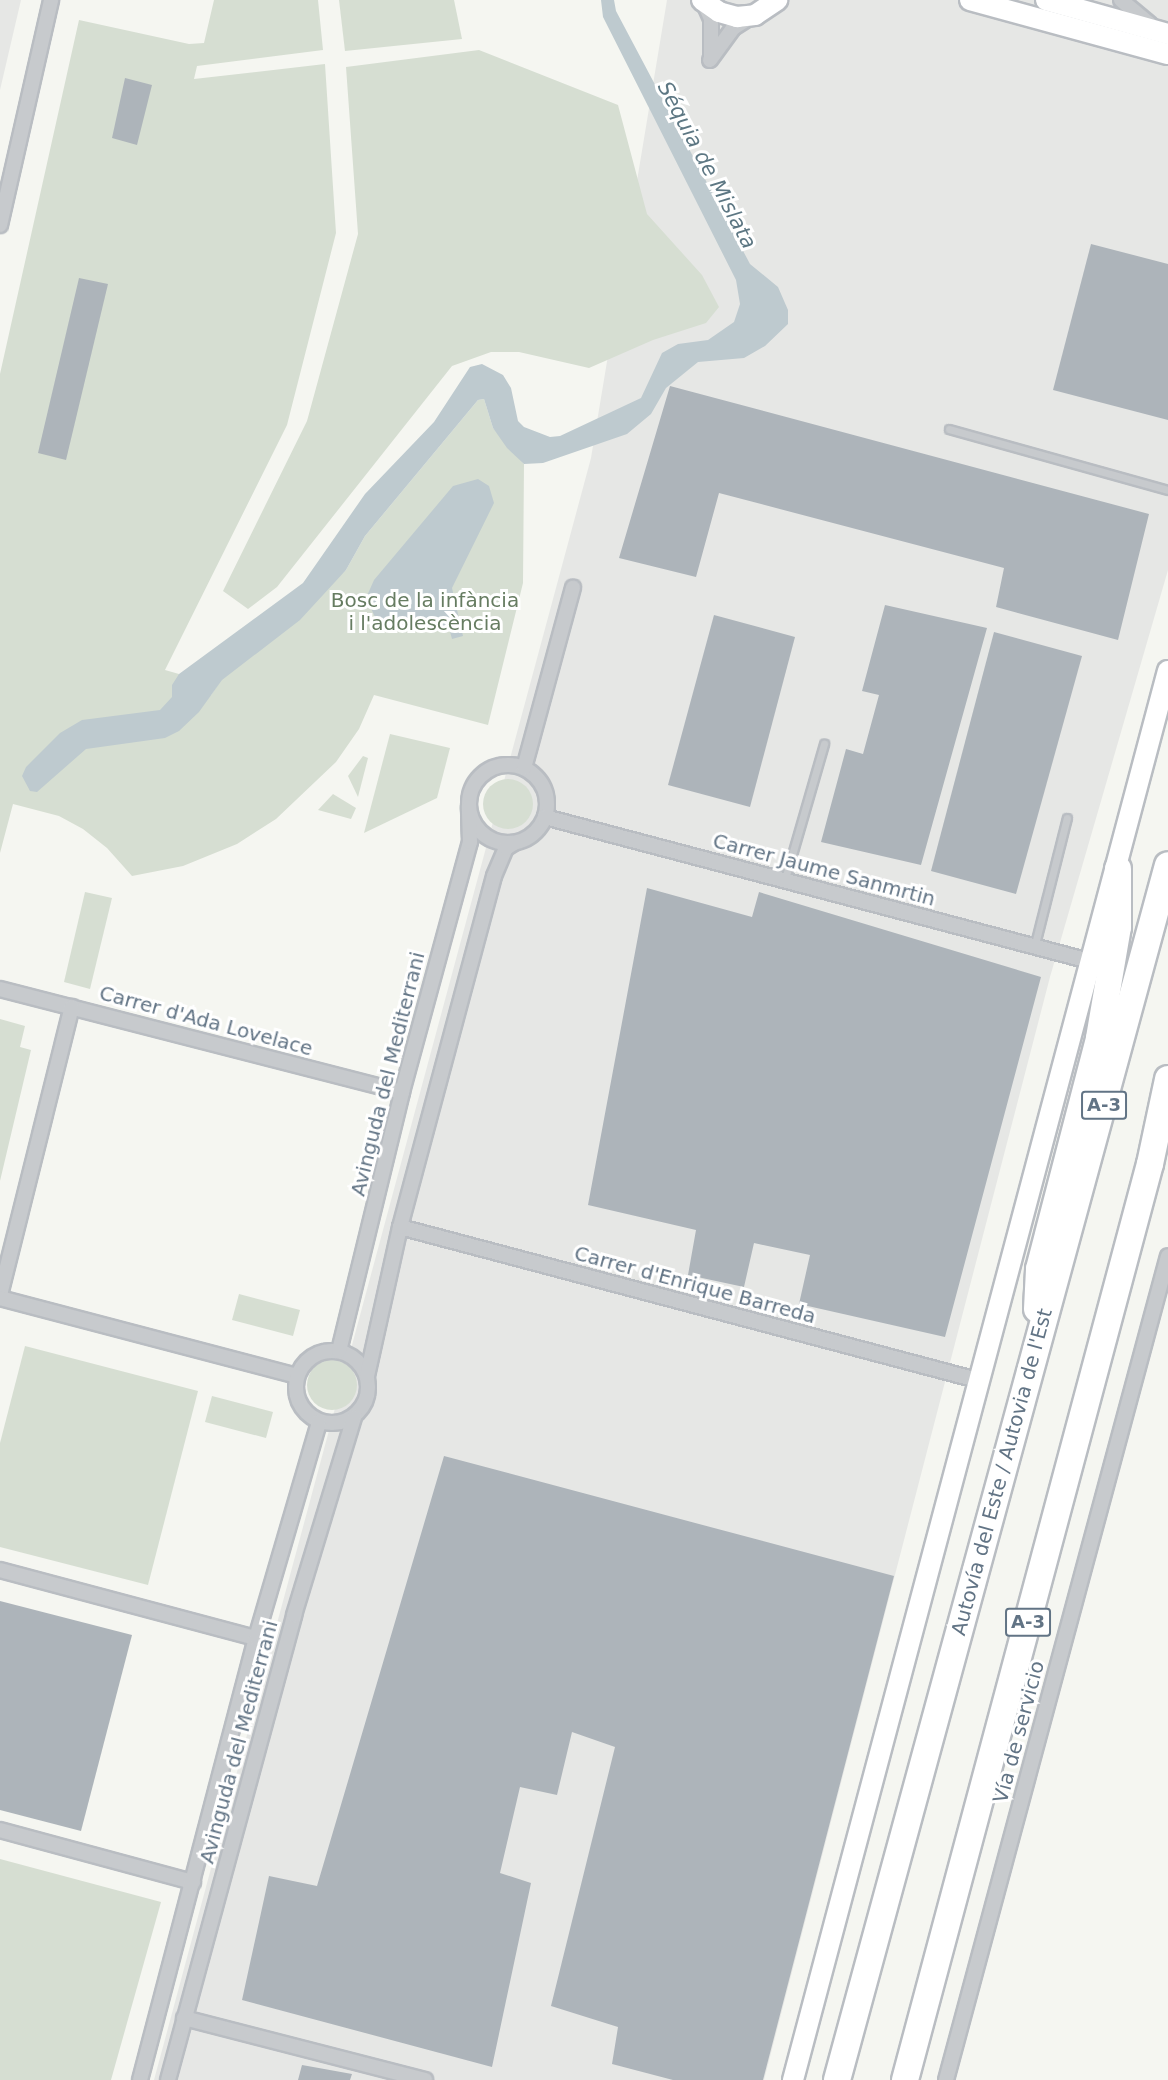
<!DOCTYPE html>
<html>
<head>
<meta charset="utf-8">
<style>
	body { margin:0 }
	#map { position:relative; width:1168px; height:2080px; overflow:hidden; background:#f5f6f1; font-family:"DejaVu Sans",sans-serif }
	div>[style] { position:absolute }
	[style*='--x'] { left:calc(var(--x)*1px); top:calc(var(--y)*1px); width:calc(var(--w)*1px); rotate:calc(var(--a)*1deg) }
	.built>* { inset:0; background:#e6e7e5 }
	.green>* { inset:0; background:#d6ded2 }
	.round { border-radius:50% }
	.water>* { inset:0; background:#becacf }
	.building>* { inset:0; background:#adb4ba }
	.roads { filter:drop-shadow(2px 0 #b9bdc2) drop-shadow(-2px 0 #b9bdc2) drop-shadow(0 2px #b9bdc2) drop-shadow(0 -2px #b9bdc2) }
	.lane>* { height:7px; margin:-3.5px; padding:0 3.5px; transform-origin:3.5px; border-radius:3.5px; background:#c7cacd }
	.street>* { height:14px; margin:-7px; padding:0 7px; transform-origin:7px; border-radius:7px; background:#c7cacd }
	.street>.ring { margin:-7px; padding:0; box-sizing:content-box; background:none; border:14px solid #c7cacd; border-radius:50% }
	.secondary>* { height:20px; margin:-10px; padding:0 10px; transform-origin:10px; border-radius:10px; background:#fff }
	.highway>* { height:26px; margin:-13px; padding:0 13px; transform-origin:13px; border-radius:13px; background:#fff }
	span { translate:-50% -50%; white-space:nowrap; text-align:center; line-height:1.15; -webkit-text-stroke:6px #fff; paint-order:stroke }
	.shield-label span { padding:2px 4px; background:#fff; border:2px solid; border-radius:4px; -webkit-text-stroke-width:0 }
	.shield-label { font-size:18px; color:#627485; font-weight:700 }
	.park-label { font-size:20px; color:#667c61 }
	.street-label { font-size:20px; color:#627485 }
	.water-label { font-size:21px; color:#5d7783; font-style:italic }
</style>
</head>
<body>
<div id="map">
	<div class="built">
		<i style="clip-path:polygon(0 0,21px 0,0 90px)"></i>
		<i style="clip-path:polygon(667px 0,1168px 0,1168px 570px,1050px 977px,764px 2080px,154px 2080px,591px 458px)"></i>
	</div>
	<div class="green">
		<i style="clip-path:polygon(214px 0,318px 0,323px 50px,197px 66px,194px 79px,325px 64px,336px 233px,287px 425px,165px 670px,179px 674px,211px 695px,221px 680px,346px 570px,365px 536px,478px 400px,484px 399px,493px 428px,524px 464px,523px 583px,488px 725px,374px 695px,359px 729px,336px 762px,276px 819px,237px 844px,183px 866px,132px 876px,107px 848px,83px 829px,59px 816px,13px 804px,0 853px,0 374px,79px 20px,189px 44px,204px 43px)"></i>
		<i style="clip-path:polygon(339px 0,454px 0,462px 39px,345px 51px)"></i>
		<i style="clip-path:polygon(479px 50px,618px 105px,647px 214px,702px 275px,719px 307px,706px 323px,653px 340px,589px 368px,519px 352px,491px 352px,452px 366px,277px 587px,248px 609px,223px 591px,307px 421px,358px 234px,346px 67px)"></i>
		<i style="clip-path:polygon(390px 734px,450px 748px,437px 798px,364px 833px)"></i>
		<i style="clip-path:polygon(363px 756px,368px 758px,358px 797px,348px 776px)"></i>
		<i class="round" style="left:483px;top:779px;width:50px;height:50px"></i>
		<i style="clip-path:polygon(333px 794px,356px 808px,351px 819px,318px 810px)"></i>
		<i style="clip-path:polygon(85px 892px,112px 898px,90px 989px,64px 982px)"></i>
		<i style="clip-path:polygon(0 1019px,25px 1026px,20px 1047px,31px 1050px,0 1181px)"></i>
		<i style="clip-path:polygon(239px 1294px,300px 1310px,293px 1336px,232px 1320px)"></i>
		<i style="clip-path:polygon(25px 1346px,198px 1391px,148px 1585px,0 1547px,0 1443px)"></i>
		<i class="round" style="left:307px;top:1360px;width:50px;height:50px"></i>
		<i style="clip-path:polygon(212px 1396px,273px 1412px,266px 1438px,205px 1422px)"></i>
		<i style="clip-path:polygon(0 1859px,161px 1902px,111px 2080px,0 2080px)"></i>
	</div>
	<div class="water">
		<i style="clip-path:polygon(601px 0,614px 0,616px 11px,750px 264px,778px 287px,788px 310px,788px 324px,765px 346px,744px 358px,698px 362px,666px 388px,651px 414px,627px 434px,543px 463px,524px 464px,507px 448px,493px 428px,484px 399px,478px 400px,365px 536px,346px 570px,300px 620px,222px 680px,199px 712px,179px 731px,165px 738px,86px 749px,37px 792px,30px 791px,22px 776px,26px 767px,60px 733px,82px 720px,160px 710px,172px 697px,172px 685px,179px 674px,303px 583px,365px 494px,434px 422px,470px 367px,482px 364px,503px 375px,511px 388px,518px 421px,524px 427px,550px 437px,560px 436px,641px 398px,662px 353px,678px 344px,708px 340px,734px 322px,740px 304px,736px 280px,603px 17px)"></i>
		<i style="clip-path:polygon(478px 479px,489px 486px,494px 503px,452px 588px,463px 636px,452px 639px,449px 628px,390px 626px,376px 619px,366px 598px,374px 580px,453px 486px)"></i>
	</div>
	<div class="building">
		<i style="clip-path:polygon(125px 78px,152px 85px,137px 145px,112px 138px)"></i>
		<i style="clip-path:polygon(1091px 244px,1168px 264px,1168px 420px,1053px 390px)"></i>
		<i style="clip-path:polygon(79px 278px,108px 284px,66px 460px,38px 453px)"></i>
		<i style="clip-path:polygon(670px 386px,1149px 514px,1118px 640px,996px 607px,1004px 568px,719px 493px,696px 577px,619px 558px)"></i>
		<i style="clip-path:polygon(885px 605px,987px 628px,921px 865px,821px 842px,846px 749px,863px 754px,879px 695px,862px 691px)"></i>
		<i style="clip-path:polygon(714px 615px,795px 637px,750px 807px,668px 785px)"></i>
		<i style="clip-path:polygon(994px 632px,1082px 656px,1016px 894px,931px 871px)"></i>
		<i style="clip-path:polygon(647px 888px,752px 917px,759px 892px,1041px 977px,945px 1337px,799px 1304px,810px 1255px,754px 1243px,744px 1287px,688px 1275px,696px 1230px,588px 1205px)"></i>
		<i style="clip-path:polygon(444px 1456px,894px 1576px,763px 2080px,673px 2080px,612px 2064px,618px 2027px,551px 2006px,615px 1747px,572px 1732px,557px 1795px,520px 1787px,500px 1873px,531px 1883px,492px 2067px,242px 2000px,269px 1876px,317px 1886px)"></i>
		<i style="clip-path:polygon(0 1601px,132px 1635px,81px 1831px,0 1810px)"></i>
		<i style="clip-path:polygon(302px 2065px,352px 2074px,350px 2080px,298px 2080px)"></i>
	</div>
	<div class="roads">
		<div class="lane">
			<i style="--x:949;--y:429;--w:227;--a:15.6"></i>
			<i style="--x:785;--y:879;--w:141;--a:-73.9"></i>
			<i style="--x:1034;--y:948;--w:134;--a:-75.8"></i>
		</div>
		<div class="street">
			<i style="--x:1121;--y:0;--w:38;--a:40"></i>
			<i style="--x:704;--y:3;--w:17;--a:66"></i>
			<i style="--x:711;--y:19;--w:37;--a:90"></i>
			<i style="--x:710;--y:60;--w:39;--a:-54"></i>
			<i style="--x:733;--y:28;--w:19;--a:-32"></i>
			<i style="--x:0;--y:225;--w:231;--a:-77.2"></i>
			<i class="ring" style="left:469px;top:765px;width:64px;height:64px"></i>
			<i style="--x:524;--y:768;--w:187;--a:-74.8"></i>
			<i style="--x:545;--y:817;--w:567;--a:14.82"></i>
			<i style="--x:0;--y:989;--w:415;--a:14.4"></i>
			<i style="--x:400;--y:1227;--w:601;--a:14.85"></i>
			<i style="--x:0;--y:1295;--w:297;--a:-76"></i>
			<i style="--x:0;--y:1298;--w:307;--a:14.7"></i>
			<i class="ring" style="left:296px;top:1351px;width:58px;height:58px"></i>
			<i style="--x:339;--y:1351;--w:267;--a:-76.3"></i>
			<i style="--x:402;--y:1092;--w:259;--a:-74.8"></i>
			<i style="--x:470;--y:842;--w:35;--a:-92"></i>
			<i style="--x:367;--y:1376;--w:153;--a:-77.5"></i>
			<i style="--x:400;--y:1227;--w:363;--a:-75"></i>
			<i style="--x:494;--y:876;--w:30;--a:-67"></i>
			<i style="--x:506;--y:848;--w:9;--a:-32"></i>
			<i style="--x:0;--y:1570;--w:265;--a:14.9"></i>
			<i style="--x:0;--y:1830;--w:200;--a:15.1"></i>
			<i style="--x:184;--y:2018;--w:249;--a:14.4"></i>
			<i style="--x:140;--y:2080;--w:457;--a:-75.3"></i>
			<i style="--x:256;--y:1638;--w:225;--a:-73.7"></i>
			<i style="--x:168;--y:2080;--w:482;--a:-74.8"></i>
			<i style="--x:294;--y:1615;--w:207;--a:-73.1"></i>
			<i style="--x:946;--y:2080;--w:853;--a:-74.92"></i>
		</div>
		<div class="secondary">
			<i style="--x:702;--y:0;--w:21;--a:35"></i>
			<i style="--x:719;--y:12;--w:19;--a:16"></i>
			<i style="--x:737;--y:17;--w:18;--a:-6"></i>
			<i style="--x:755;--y:15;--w:27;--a:-34"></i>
			<i style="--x:970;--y:0;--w:205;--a:15.3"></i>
			<i style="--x:1046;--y:0;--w:127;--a:15.6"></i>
			<i style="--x:793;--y:2080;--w:1458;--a:-75.1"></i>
		</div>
		<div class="highway">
			<i style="--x:1037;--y:1309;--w:40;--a:-87.1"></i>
			<i style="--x:1039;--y:1269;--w:239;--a:-75.4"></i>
			<i style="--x:1099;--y:1038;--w:113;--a:-80.3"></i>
			<i style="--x:1118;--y:927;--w:58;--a:-90"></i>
			<i style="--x:837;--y:2080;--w:1259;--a:-74.76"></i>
			<i style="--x:905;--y:2080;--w:948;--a:-75.03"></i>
			<i style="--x:1150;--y:1164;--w:87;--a:-78"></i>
		</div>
	</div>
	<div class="shield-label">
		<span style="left:1104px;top:1105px">A-3</span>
		<span style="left:1028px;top:1622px">A-3</span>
	</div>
	<div class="park-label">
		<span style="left:425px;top:612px">Bosc de la infància<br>i l'adolescència</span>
	</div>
	<div class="street-label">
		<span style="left:824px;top:870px;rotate:15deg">Carrer Jaume Sanmrtin</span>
		<span style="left:206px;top:1021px;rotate:15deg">Carrer d'Ada Lovelace</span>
		<span style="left:388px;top:1074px;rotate:-76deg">Avinguda del Mediterrani</span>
		<span style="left:695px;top:1285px;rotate:15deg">Carrer d'Enrique Barreda</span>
		<span style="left:1002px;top:1472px;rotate:-75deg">Autovía del Este / Autovia de l'Est</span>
		<span style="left:1019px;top:1732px;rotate:-75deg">Vía de servicio</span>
		<span style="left:239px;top:1742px;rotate:-75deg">Avinguda del Mediterrani</span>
	</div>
	<div class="water-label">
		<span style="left:707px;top:165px;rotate:62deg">Séquia de Mislata</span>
	</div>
</div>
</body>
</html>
